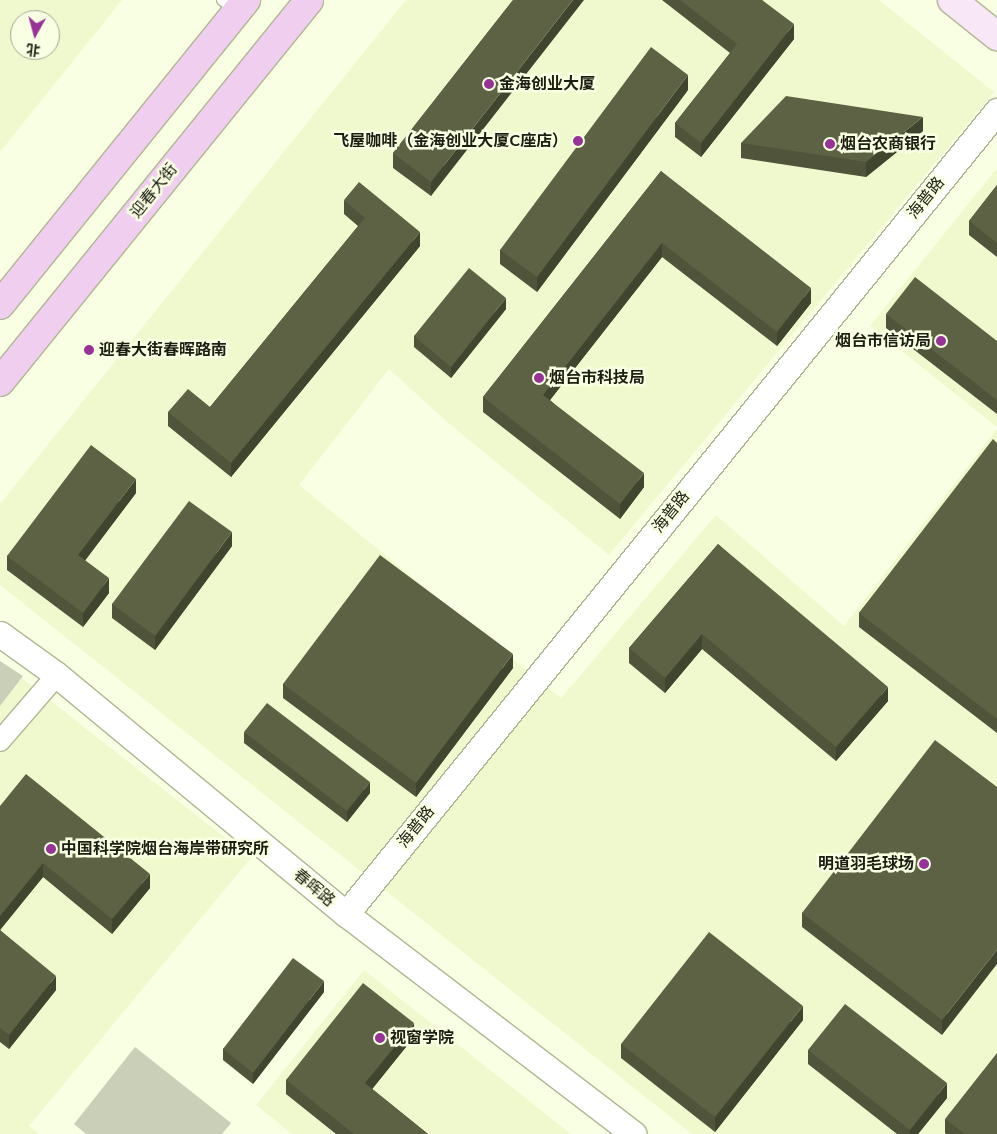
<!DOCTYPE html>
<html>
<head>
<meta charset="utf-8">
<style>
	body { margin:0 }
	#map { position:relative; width:997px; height:1134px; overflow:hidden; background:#f9ffe2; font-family:"Nunito Sans","Noto Sans SC",sans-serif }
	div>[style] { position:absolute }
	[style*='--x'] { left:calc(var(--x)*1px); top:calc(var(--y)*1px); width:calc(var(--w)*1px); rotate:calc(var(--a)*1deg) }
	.built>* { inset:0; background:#f0f9ce }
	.green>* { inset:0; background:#cacfb8 }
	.roads { filter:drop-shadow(1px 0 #b0b794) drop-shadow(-1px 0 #b0b794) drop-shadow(0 1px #b0b794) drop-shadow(0 -1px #b0b794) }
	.service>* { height:10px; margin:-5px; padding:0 5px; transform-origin:5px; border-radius:5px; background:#fff }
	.minor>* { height:20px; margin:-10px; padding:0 10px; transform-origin:10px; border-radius:10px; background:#fff }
	.tertiary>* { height:25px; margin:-12.5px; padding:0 12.5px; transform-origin:12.5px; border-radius:12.5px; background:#fff }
	.secondary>* { height:28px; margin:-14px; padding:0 14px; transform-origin:14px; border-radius:14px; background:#f8e7f7 }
	.primary>* { height:28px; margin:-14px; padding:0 14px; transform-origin:14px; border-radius:14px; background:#f0ceef }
	.wall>* { inset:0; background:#4f543a }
	.shaded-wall>* { inset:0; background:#40452f }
	.building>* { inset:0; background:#5c6243 }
	.dots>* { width:14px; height:14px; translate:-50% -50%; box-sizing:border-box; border:2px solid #f9ffe2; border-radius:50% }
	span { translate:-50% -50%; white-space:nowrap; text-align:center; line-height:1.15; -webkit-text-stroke:5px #f9ffe2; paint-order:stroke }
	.poi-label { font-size:16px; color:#1c1e11; font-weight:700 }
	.left { translate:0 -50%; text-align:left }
	.right { translate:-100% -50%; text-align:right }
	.street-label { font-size:16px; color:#1c1e11 }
	.north { position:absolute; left:10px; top:10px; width:50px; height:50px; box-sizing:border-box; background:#f9ffe2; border:1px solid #a1a58e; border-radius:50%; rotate:187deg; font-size:14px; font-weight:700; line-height:20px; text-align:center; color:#1c1e11 }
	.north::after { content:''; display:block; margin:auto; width:18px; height:22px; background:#973297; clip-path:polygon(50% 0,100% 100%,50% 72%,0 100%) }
</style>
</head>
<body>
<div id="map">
	<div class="built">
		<i style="clip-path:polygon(evenodd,0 0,122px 0,0 152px,0 0,20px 20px,50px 20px,50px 50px,20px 50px,20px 20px)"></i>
		<i style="clip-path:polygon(406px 0,879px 0,994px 92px,609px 555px,446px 421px,389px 369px,299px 485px,561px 698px,716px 515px,844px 626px,997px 429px,997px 1134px,692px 1134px,0 585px,0 504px)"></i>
		<i style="clip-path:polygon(997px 168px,997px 427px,870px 326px)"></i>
		<i style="clip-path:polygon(0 661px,251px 858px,29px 1126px,39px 1134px,0 1134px)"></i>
		<i style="clip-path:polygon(364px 970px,571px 1134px,292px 1134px,256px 1105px)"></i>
	</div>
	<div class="green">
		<i style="clip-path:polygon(0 661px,23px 676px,0 706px)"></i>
		<i style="clip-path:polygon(135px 1047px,231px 1123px,222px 1134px,86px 1134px,74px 1124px)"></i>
	</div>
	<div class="roads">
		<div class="service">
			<i style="--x:222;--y:0;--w:18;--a:38"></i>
		</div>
		<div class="minor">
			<i style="--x:0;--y:741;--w:87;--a:-49.2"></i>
		</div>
		<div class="tertiary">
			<i style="--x:0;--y:634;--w:70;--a:35.7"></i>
			<i style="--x:57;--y:675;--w:375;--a:39.6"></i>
			<i style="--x:346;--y:914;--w:362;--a:37.4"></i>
			<i style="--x:346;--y:914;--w:1034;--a:-50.97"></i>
		</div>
		<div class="secondary">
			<i style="--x:952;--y:0;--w:58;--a:38.7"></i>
		</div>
		<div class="primary">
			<i style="--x:0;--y:305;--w:392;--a:-51.1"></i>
			<i style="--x:0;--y:382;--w:491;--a:-51"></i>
		</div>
	</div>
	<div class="wall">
		<i style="clip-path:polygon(513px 0,431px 196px,393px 168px,393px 153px)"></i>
		<i style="clip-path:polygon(662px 0,762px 0,794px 39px,701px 157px,675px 137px,675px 123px,730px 53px)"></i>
		<i style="clip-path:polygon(688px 90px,537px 292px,500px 264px,500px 250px)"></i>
		<i style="clip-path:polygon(923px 131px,866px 177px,741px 158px,741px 143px)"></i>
		<i style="clip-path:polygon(661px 171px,811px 303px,777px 346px,662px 257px,550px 400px,644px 487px,620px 519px,483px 412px,483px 397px)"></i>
		<i style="clip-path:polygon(997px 185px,997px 257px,969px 235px,969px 221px)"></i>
		<i style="clip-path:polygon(344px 200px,420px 246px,231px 477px,168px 426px,168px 412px,210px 407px,358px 226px,344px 214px)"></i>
		<i style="clip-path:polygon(506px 309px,451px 378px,414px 347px,414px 336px)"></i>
		<i style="clip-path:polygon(886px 314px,997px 341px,997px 414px,886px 328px)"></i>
		<i style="clip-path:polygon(997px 443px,997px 733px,859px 627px,859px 613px)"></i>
		<i style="clip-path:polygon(136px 493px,85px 560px,109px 593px,83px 627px,7px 570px,7px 556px)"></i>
		<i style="clip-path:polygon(718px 544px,888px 701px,836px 761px,702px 649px,665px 693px,629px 663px,629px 648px)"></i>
		<i style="clip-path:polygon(232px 546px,155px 650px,112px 618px,112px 604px)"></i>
		<i style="clip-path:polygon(513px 668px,416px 797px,283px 698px,283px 684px)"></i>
		<i style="clip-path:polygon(244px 732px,370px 793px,347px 822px,244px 743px)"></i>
		<i style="clip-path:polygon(997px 787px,942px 1035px,802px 927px,802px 913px)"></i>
		<i style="clip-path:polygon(0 806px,150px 888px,112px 934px,43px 877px,0 930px)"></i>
		<i style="clip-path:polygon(0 930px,56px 990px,9px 1049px,0 1042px)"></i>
		<i style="clip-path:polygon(324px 992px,253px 1084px,223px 1060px,223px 1049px)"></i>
		<i style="clip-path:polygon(803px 1020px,715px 1132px,621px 1058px,621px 1044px)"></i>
		<i style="clip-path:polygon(414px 1037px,372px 1089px,428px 1134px,336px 1134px,286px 1094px,286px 1080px)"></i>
		<i style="clip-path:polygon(808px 1050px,947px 1098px,918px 1134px,897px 1134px,808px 1064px)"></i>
		<i style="clip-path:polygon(945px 1119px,997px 1134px,946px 1134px,945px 1133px)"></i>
	</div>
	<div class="shaded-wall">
		<i style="clip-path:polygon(573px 0,584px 0,431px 196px,431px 182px)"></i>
		<i style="clip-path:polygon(794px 24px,794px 39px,701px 157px,701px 143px)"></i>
		<i style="clip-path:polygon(688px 75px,688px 90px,537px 292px,537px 277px)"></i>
		<i style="clip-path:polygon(923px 117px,923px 131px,866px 177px,866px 162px)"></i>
		<i style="clip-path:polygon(420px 232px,420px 246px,231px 477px,231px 463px)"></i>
		<i style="clip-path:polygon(662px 243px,662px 257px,543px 409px,543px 395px)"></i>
		<i style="clip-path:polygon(811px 288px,811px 303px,777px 346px,777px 332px)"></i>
		<i style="clip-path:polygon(506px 298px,506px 309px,451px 378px,451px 367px)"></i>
		<i style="clip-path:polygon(644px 473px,644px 487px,620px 519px,620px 504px)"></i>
		<i style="clip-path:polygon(136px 479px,136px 493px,78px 570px,78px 555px)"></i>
		<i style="clip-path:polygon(232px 532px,232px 546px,155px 650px,155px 636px)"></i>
		<i style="clip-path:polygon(109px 578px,109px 593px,83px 627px,83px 613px)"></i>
		<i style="clip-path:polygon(702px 634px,702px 649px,665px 693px,665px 678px)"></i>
		<i style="clip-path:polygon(513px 654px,513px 668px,416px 797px,416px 783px)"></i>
		<i style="clip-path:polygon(888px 687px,888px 701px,836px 761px,836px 747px)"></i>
		<i style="clip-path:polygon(370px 782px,370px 793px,347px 822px,347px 811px)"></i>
		<i style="clip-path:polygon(43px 863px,43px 877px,0 930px,0 916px)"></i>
		<i style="clip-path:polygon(150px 874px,150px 888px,112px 934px,112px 919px)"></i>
		<i style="clip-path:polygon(997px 950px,997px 964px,942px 1035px,942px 1020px)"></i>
		<i style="clip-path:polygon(56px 976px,56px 990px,9px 1049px,9px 1035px)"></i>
		<i style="clip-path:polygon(324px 981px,324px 992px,253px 1084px,253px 1073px)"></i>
		<i style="clip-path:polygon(803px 1006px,803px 1020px,715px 1132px,715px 1117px)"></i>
		<i style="clip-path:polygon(414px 1023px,414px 1037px,365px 1098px,365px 1083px)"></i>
		<i style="clip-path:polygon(947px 1083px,947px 1098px,918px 1134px,910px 1134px,910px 1130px)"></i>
	</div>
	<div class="building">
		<i style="clip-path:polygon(513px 0,573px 0,431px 182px,393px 153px)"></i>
		<i style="clip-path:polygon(680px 0,762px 0,794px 24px,701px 143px,675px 123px,737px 44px)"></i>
		<i style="clip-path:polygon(651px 47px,688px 75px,537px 277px,500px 250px)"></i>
		<i style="clip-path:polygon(786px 96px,923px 117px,866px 162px,741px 143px)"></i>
		<i style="clip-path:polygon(661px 171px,811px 288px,777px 332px,662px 243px,543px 395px,644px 473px,620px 504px,483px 397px)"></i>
		<i style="clip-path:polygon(359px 182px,420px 232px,231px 463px,168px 412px,188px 389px,210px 407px,365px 218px,344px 200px)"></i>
		<i style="clip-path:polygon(997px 185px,997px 243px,969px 221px)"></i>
		<i style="clip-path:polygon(469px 268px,506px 298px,451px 367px,414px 336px)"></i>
		<i style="clip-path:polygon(915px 277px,997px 341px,997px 400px,886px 314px)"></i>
		<i style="clip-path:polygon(993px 439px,997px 443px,997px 719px,859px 613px)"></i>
		<i style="clip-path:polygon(91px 445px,136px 479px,78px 555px,109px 578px,83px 613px,7px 556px)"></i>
		<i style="clip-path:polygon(189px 501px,232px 532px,155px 636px,112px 604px)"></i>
		<i style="clip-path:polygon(718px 544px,888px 687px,836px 747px,702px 634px,665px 678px,629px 648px)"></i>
		<i style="clip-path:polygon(380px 555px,513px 654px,416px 783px,283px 684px)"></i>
		<i style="clip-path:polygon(267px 703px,370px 782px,347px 811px,244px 732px)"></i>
		<i style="clip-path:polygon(935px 740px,997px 787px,997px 950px,942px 1020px,802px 913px)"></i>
		<i style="clip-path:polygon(26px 774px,150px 874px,112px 919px,43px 863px,0 916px,0 806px)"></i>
		<i style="clip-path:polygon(0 930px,56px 976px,9px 1035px,0 1028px)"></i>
		<i style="clip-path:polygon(709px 932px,803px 1006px,715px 1117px,621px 1044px)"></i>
		<i style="clip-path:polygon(293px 958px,324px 981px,253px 1073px,223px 1049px)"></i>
		<i style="clip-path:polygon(363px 983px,414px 1023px,365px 1083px,428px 1134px,354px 1134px,286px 1080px)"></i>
		<i style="clip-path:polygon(845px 1004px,947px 1083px,910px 1130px,808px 1050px)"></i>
		<i style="clip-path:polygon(997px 1053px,997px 1134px,965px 1134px,945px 1119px)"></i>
	</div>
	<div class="dots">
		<i style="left:489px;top:84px;background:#973297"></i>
		<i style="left:578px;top:141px;background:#973297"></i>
		<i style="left:830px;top:144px;background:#973297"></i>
		<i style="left:941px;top:341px;background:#973297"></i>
		<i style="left:89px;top:350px;background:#973297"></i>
		<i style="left:539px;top:378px;background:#973297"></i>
		<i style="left:51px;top:849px;background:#973297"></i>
		<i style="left:924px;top:864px;background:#973297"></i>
		<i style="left:380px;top:1038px;background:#973297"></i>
	</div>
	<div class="poi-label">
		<span class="left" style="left:499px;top:84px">金海创业大厦</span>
		<span class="right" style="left:568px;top:141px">飞屋咖啡（金海创业大厦C座店）</span>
		<span class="left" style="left:840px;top:144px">烟台农商银行</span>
		<span class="right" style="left:931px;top:341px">烟台市信访局</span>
		<span class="left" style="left:99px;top:350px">迎春大街春晖路南</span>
		<span class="left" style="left:549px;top:378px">烟台市科技局</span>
		<span class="left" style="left:61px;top:849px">中国科学院烟台海岸带研究所</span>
		<span class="right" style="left:914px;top:864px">明道羽毛球场</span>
		<span class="left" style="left:390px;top:1038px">视窗学院</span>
	</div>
	<div class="street-label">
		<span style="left:154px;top:191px;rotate:-51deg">迎春大街</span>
		<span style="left:926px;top:198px;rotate:-51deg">海普路</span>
		<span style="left:671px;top:512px;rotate:-51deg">海普路</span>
		<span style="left:416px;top:827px;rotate:-51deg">海普路</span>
		<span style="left:314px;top:888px;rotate:40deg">春晖路</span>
	</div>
	<div class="north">北</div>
</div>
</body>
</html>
